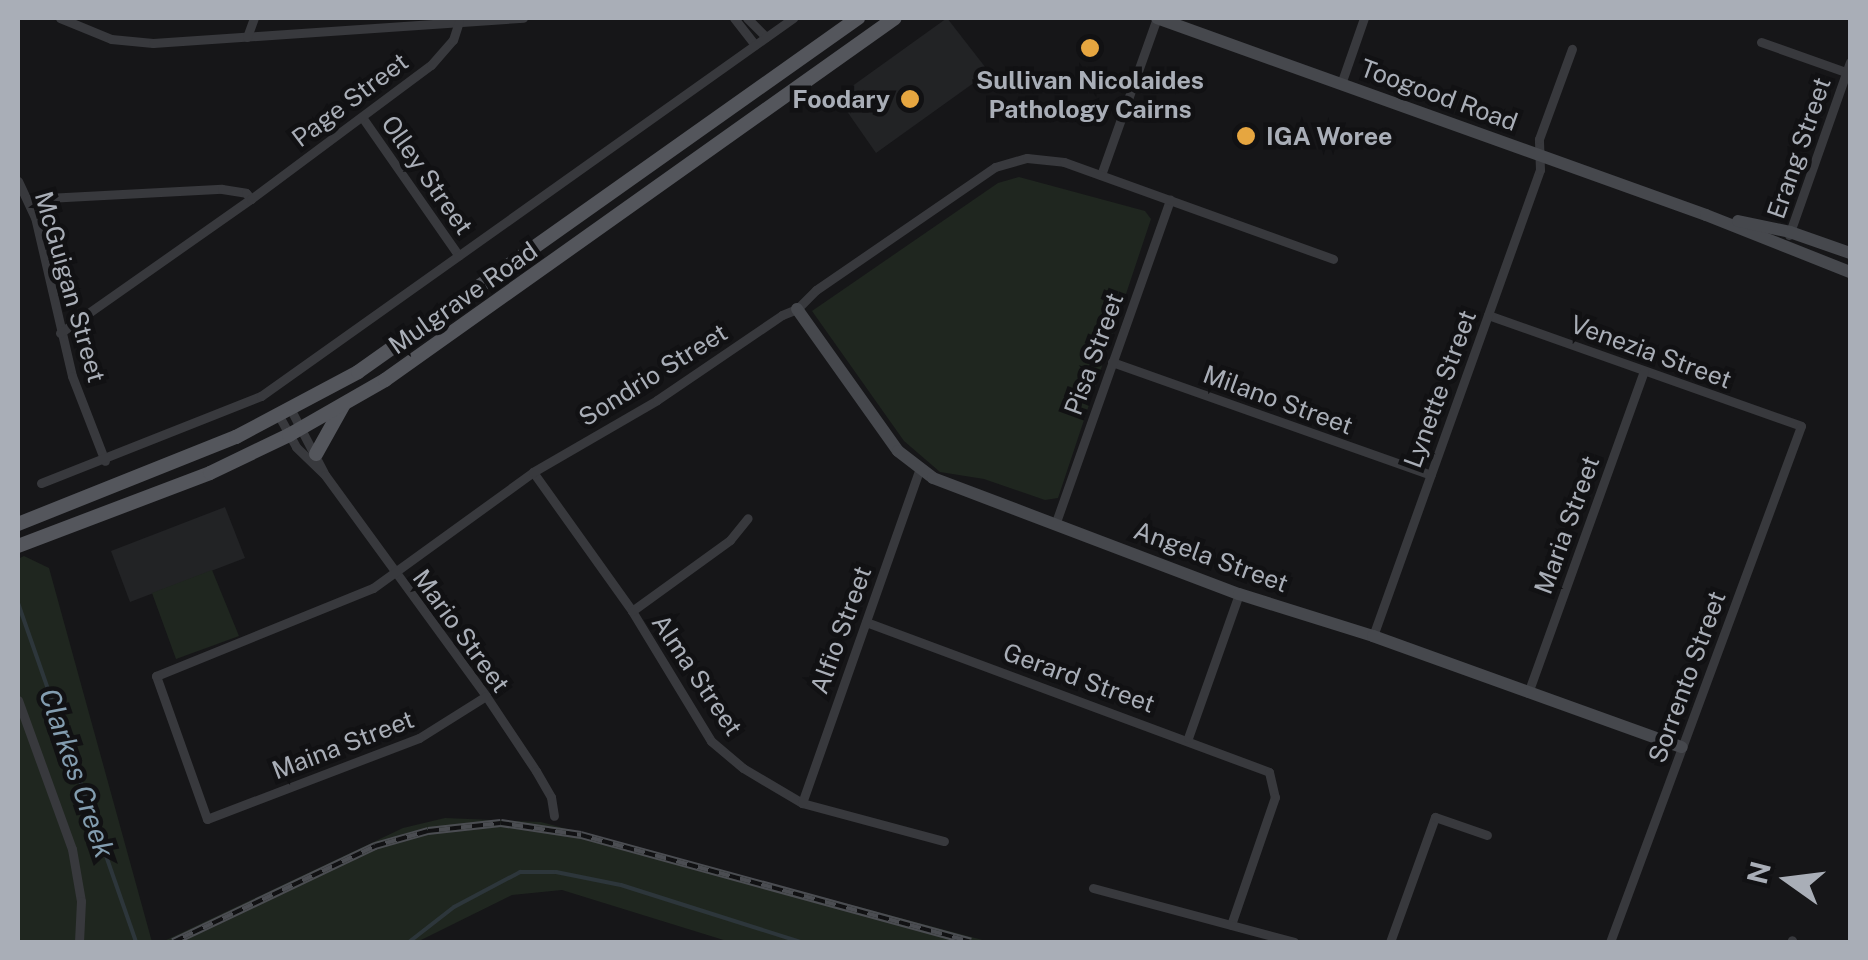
<!DOCTYPE html>
<html>
<head>
<meta charset="utf-8">
<style>
	body { margin:0 }
	#map { position:relative; width:1868px; height:960px; overflow:hidden; background:#161618; font-family:"Public Sans",sans-serif }
	div>[style] { position:absolute }
	[style*='--x'] { left:calc(var(--x)*1px); top:calc(var(--y)*1px); width:calc(var(--w)*1px); rotate:calc(var(--a)*1deg) }
	.built>* { inset:0; background:#222325 }
	.green>* { inset:0; background:#1f261f }
	.stream>* { height:4px; margin:-2px; padding:0 2px; transform-origin:2px; border-radius:2px; background:#2d363b }
	.street>* { height:9px; margin:-4.5px; padding:0 4.5px; transform-origin:4.5px; border-radius:4.5px; background:#38393d }
	.secondary>* { height:12px; margin:-6px; padding:0 6px; transform-origin:6px; border-radius:6px; background:#46484d }
	.primary>* { height:14px; margin:-7px; padding:0 7px; transform-origin:7px; border-radius:7px; background:#54565c }
	.rail>* { height:8px; margin-top:-4px; transform-origin:0; background:repeating-linear-gradient(90deg,#111113 0 11px,#4b4d52 0 22px); box-sizing:border-box; border-block:2px solid #4b4d52 }
	.dots>* { width:28px; height:28px; translate:-50% -50%; box-sizing:border-box; border:5px solid #111113; border-radius:50% }
	span { translate:-50% -50%; white-space:nowrap; text-align:center; line-height:1.15; -webkit-text-stroke:9px #111113; paint-order:stroke }
	.poi-label { font-size:25px; color:#a9aeb7; font-weight:700 }
	.right { translate:-100% -50%; text-align:right }
	.left { translate:0 -50%; text-align:left }
	.street-label { font-size:25px; color:#a9aeb7 }
	.water-label { font-size:28px; color:#839db0; font-style:italic }
	.frame { position:absolute; inset:0; border:20px solid #a9aeb7; pointer-events:none }
	.north { position:absolute; left:1738px; top:830px; width:100px; height:100px; -webkit-text-stroke:8px #111113; paint-order:stroke; rotate:284deg; font-size:28px; font-weight:700; line-height:40px; text-align:center; color:#a9aeb7 }
	.north::after { content:''; display:block; margin:auto; width:35px; height:45px; background:#a9aeb7; clip-path:polygon(50% 0,100% 100%,50% 72%,0 100%) }
</style>
</head>
<body>
<div id="map">
	<div class="built">
		<i style="clip-path:polygon(947px 18px,989px 72px,876px 153px,837px 97px)"></i>
		<i style="clip-path:polygon(225px 507px,245px 558px,130px 602px,111px 551px)"></i>
	</div>
	<div class="green">
		<i style="clip-path:polygon(1019px 177px,1145px 211px,1151px 219px,1058px 498px,1045px 500px,984px 479px,940px 472px,904px 441px,812px 311px,998px 183px)"></i>
		<i style="clip-path:polygon(24px 556px,49px 568px,152px 942px,18px 942px,18px 559px)"></i>
		<i style="clip-path:polygon(212px 570px,239px 636px,176px 659px,152px 593px)"></i>
		<i style="clip-path:polygon(445px 818px,541px 822px,990px 942px,730px 942px,562px 890px,512px 895px,417px 942px,162px 942px,403px 828px)"></i>
	</div>
	<div class="stream">
		<i style="--x:18;--y:603;--w:359;--a:70.8"></i>
		<i style="--x:409;--y:942;--w:57;--a:-37.9"></i>
		<i style="--x:454;--y:907;--w:75;--a:-27.9"></i>
		<i style="--x:520;--y:872;--w:36;--a:0"></i>
		<i style="--x:556;--y:872;--w:66;--a:11.3"></i>
		<i style="--x:621;--y:885;--w:189;--a:17.6"></i>
	</div>
	<div class="street">
		<i style="--x:60;--y:18;--w:55;--a:22.4"></i>
		<i style="--x:111;--y:39;--w:42;--a:5.4"></i>
		<i style="--x:153;--y:43;--w:371;--a:-3.9"></i>
		<i style="--x:734;--y:18;--w:34;--a:52"></i>
		<i style="--x:747;--y:18;--w:27;--a:45"></i>
		<i style="--x:247;--y:37;--w:20;--a:-70"></i>
		<i style="--x:1761;--y:42;--w:92;--a:19.6"></i>
		<i style="--x:1341;--y:84;--w:70;--a:-70.8"></i>
		<i style="--x:362;--y:117;--w:169;--a:55.1"></i>
		<i style="--x:1101;--y:175;--w:167;--a:-70.4"></i>
		<i style="--x:18;--y:181;--w:40;--a:65"></i>
		<i style="--x:35;--y:217;--w:163;--a:76.9"></i>
		<i style="--x:72;--y:376;--w:91;--a:68.8"></i>
		<i style="--x:28;--y:199;--w:194;--a:-3"></i>
		<i style="--x:222;--y:189;--w:24;--a:9"></i>
		<i style="--x:246;--y:193;--w:8;--a:50"></i>
		<i style="--x:1789;--y:235;--w:183;--a:-70.6"></i>
		<i style="--x:1488;--y:315;--w:332;--a:19.5"></i>
		<i style="--x:1801;--y:426;--w:550;--a:110.31"></i>
		<i style="--x:60;--y:333;--w:233;--a:-35.1"></i>
		<i style="--x:251;--y:199;--w:224;--a:-36.7"></i>
		<i style="--x:431;--y:65;--w:33;--a:-49"></i>
		<i style="--x:453;--y:40;--w:19;--a:-72"></i>
		<i style="--x:1112;--y:362;--w:338;--a:19.5"></i>
		<i style="--x:291;--y:410;--w:71;--a:62.4"></i>
		<i style="--x:279;--y:416;--w:35;--a:61"></i>
		<i style="--x:296;--y:447;--w:40;--a:44"></i>
		<i style="--x:325;--y:475;--w:273;--a:53.9"></i>
		<i style="--x:486;--y:696;--w:90;--a:56.3"></i>
		<i style="--x:536;--y:771;--w:30;--a:60"></i>
		<i style="--x:551;--y:797;--w:19;--a:81"></i>
		<i style="--x:533;--y:472;--w:171;--a:54.5"></i>
		<i style="--x:632;--y:611;--w:152;--a:58.7"></i>
		<i style="--x:711;--y:741;--w:42;--a:40.2"></i>
		<i style="--x:743;--y:768;--w:69;--a:30.7"></i>
		<i style="--x:802;--y:803;--w:147;--a:15"></i>
		<i style="--x:41;--y:483;--w:237;--a:-21.6"></i>
		<i style="--x:261;--y:396;--w:653;--a:-35.39"></i>
		<i style="--x:1056;--y:522;--w:342;--a:-70.5"></i>
		<i style="--x:632;--y:611;--w:121;--a:-35.9"></i>
		<i style="--x:730;--y:540;--w:28;--a:-51"></i>
		<i style="--x:866;--y:622;--w:430;--a:20.4"></i>
		<i style="--x:1269;--y:772;--w:26;--a:77"></i>
		<i style="--x:1275;--y:797;--w:135;--a:109"></i>
		<i style="--x:1373;--y:636;--w:495;--a:-70.3"></i>
		<i style="--x:1540;--y:170;--w:31;--a:-92"></i>
		<i style="--x:1539;--y:139;--w:96;--a:-69.9"></i>
		<i style="--x:1528;--y:693;--w:342;--a:-70.2"></i>
		<i style="--x:486;--y:696;--w:79;--a:147.9"></i>
		<i style="--x:419;--y:738;--w:227;--a:159.1"></i>
		<i style="--x:207;--y:819;--w:152;--a:-109.6"></i>
		<i style="--x:156;--y:676;--w:234;--a:-22.1"></i>
		<i style="--x:373;--y:588;--w:198;--a:-35.9"></i>
		<i style="--x:533;--y:472;--w:143;--a:-30.1"></i>
		<i style="--x:657;--y:400;--w:151;--a:-34.2"></i>
		<i style="--x:782;--y:315;--w:16;--a:-22"></i>
		<i style="--x:797;--y:309;--w:27;--a:-45"></i>
		<i style="--x:816;--y:290;--w:217;--a:-34.5"></i>
		<i style="--x:995;--y:167;--w:33;--a:-16"></i>
		<i style="--x:1027;--y:158;--w:37;--a:6"></i>
		<i style="--x:1064;--y:162;--w:286;--a:19.8"></i>
		<i style="--x:18;--y:700;--w:158;--a:70.1"></i>
		<i style="--x:72;--y:849;--w:53;--a:80.2"></i>
		<i style="--x:81;--y:901;--w:41;--a:92.8"></i>
		<i style="--x:1188;--y:738;--w:153;--a:-70.5"></i>
		<i style="--x:802;--y:803;--w:352;--a:-70.6"></i>
		<i style="--x:1093;--y:888;--w:208;--a:15"></i>
		<i style="--x:1390;--y:942;--w:133;--a:-70.2"></i>
		<i style="--x:1435;--y:817;--w:55;--a:19.1"></i>
		<i style="--x:1791;--y:942;--w:2;--a:-63"></i>
	</div>
	<div class="secondary">
		<i style="--x:1157;--y:18;--w:583;--a:19.74"></i>
		<i style="--x:1706;--y:215;--w:155;--a:21.6"></i>
		<i style="--x:1738;--y:221;--w:53;--a:11.9"></i>
		<i style="--x:1790;--y:232;--w:64;--a:19.3"></i>
		<i style="--x:797;--y:309;--w:174;--a:54.6"></i>
		<i style="--x:898;--y:451;--w:44;--a:37.6"></i>
		<i style="--x:933;--y:478;--w:327;--a:20.8"></i>
		<i style="--x:1239;--y:594;--w:140;--a:17.4"></i>
		<i style="--x:1373;--y:636;--w:328;--a:19.8"></i>
	</div>
	<div class="primary">
		<i style="--x:316;--y:454;--w:57;--a:-60.8"></i>
		<i style="--x:18;--y:524;--w:235;--a:-21.8"></i>
		<i style="--x:236;--y:437;--w:138;--a:-28"></i>
		<i style="--x:358;--y:372;--w:613;--a:-35.3"></i>
		<i style="--x:18;--y:546;--w:205;--a:-20.8"></i>
		<i style="--x:210;--y:473;--w:88;--a:-25.7"></i>
		<i style="--x:289;--y:435;--w:111;--a:-29.8"></i>
		<i style="--x:385;--y:380;--w:625;--a:-35.37"></i>
	</div>
	<div class="rail">
		<i style="--x:173;--y:942;--w:224;--a:-25.4"></i>
		<i style="--x:375;--y:846;--w:55;--a:-15.8"></i>
		<i style="--x:428;--y:831;--w:73;--a:-6.3"></i>
		<i style="--x:501;--y:823;--w:81;--a:8.5"></i>
		<i style="--x:581;--y:835;--w:404;--a:15.3"></i>
	</div>
	<div class="dots">
		<i style="left:1090px;top:48px;background:#e6a640"></i>
		<i style="left:910px;top:99px;background:#e6a640"></i>
		<i style="left:1246px;top:136px;background:#e6a640"></i>
	</div>
	<div class="poi-label">
		<span style="left:1090px;top:95px">Sullivan Nicolaides<br>Pathology Cairns</span>
		<span class="right" style="left:890px;top:99px">Foodary</span>
		<span class="left" style="left:1266px;top:136px">IGA Woree</span>
	</div>
	<div class="street-label">
		<span style="left:1439px;top:95px;rotate:20deg">Toogood Road</span>
		<span style="left:350px;top:100px;rotate:-37deg">Page Street</span>
		<span style="left:1799px;top:148px;rotate:-71deg">Erang Street</span>
		<span style="left:427px;top:175px;rotate:55deg">Olley Street</span>
		<span style="left:70px;top:287px;rotate:74deg">McGuigan Street</span>
		<span style="left:463px;top:298px;rotate:-35deg">Mulgrave Road</span>
		<span style="left:1651px;top:352px;rotate:20deg">Venezia Street</span>
		<span style="left:1094px;top:354px;rotate:-70deg">Pisa Street</span>
		<span style="left:653px;top:375px;rotate:-32deg">Sondrio Street</span>
		<span style="left:1440px;top:389px;rotate:-70deg">Lynette Street</span>
		<span style="left:1278px;top:400px;rotate:20deg">Milano Street</span>
		<span style="left:1567px;top:525px;rotate:-70deg">Maria Street</span>
		<span style="left:1211px;top:557px;rotate:20deg">Angela Street</span>
		<span style="left:841px;top:630px;rotate:-70deg">Alfio Street</span>
		<span style="left:461px;top:631px;rotate:54deg">Mario Street</span>
		<span style="left:697px;top:675px;rotate:56deg">Alma Street</span>
		<span style="left:1687px;top:677px;rotate:-70deg">Sorrento Street</span>
		<span style="left:1079px;top:678px;rotate:20deg">Gerard Street</span>
		<span style="left:343px;top:745px;rotate:-21deg">Maina Street</span>
	</div>
	<div class="water-label">
		<span style="left:77px;top:773px;rotate:71deg">Clarkes Creek</span>
	</div>
	<div class="frame"></div>
	<div class="north">N</div>
</div>
</body>
</html>
